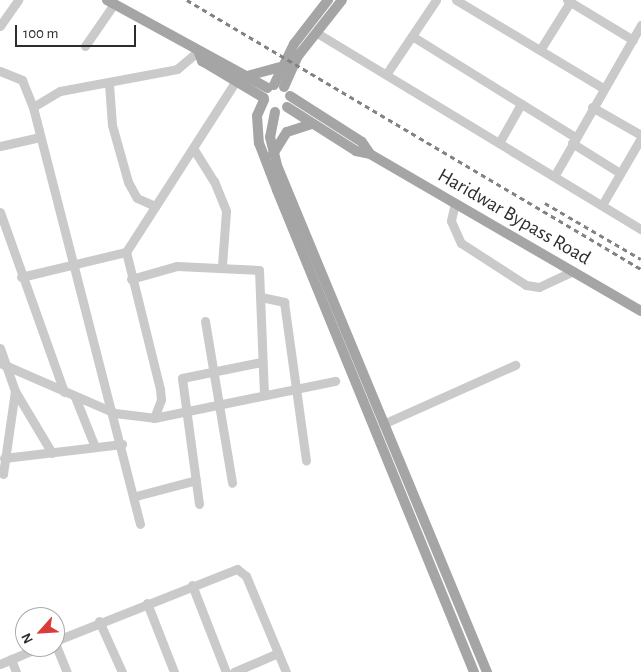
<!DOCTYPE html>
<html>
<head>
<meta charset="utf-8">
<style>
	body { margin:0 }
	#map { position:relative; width:641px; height:672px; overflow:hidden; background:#fff; font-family:"Alegreya Sans",sans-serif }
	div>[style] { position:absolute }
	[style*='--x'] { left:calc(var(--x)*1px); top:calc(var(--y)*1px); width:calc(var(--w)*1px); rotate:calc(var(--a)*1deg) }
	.minor>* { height:9px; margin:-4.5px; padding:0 4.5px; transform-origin:4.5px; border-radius:4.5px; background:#cacaca }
	.major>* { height:10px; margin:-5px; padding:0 5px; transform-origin:5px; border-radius:5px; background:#a5a5a5 }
	.rail>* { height:2.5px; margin-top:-1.25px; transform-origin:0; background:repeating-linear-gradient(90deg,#828282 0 5px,transparent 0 9px) }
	span { translate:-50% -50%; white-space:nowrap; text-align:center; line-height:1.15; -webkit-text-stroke:5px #fff; paint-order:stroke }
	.street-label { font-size:20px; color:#2d2d2d }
	.north { position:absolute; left:15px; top:607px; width:50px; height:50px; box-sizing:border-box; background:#fff; border:1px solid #ababab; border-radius:50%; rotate:244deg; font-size:14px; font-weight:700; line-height:20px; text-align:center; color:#2d2d2d }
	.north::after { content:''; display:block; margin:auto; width:18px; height:22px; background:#da3c39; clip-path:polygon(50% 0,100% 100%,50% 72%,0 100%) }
	.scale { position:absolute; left:15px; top:25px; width:121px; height:22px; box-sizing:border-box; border:2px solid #2d2d2d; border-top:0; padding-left:6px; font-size:15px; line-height:18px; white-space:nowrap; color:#2d2d2d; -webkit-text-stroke:4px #fff; paint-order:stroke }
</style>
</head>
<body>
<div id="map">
	<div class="minor">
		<i style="--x:456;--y:0;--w:171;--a:30.9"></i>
		<i style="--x:567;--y:0;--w:77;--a:31.2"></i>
		<i style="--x:0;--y:26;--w:32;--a:-55"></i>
		<i style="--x:317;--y:33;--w:379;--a:31.2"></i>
		<i style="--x:412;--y:36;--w:192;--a:31.8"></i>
		<i style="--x:85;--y:46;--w:51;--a:-55.4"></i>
		<i style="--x:540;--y:50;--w:57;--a:-58"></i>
		<i style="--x:0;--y:71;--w:24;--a:22"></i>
		<i style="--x:22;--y:80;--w:29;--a:68"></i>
		<i style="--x:387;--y:73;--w:88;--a:-56.1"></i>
		<i style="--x:109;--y:84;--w:41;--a:85.8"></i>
		<i style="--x:112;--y:125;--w:59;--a:74.3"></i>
		<i style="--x:128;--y:182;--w:18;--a:61"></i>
		<i style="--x:137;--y:198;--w:20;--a:24"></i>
		<i style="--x:592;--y:107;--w:56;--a:29.7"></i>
		<i style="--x:499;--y:143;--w:45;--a:-60.6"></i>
		<i style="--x:572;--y:143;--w:57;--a:32"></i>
		<i style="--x:0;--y:146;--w:41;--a:-12.7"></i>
		<i style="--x:193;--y:148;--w:39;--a:58"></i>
		<i style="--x:214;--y:181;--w:32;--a:68"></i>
		<i style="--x:226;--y:211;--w:55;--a:94.2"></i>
		<i style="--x:555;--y:175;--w:173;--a:-60.2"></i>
		<i style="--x:455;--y:203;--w:18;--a:103"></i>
		<i style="--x:451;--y:221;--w:24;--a:66"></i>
		<i style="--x:461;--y:243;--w:77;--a:32.9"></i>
		<i style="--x:526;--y:285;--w:13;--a:9"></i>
		<i style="--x:539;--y:287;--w:38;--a:-25"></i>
		<i style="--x:602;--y:205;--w:78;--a:-59.8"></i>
		<i style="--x:0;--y:212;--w:191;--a:70.4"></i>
		<i style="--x:21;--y:277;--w:108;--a:-13.4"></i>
		<i style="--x:131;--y:279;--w:48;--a:-15.8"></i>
		<i style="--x:177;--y:266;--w:82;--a:2.8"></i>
		<i style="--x:259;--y:270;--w:124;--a:87.7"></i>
		<i style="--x:261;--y:297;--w:24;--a:12"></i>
		<i style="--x:284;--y:302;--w:160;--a:82.1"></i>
		<i style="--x:205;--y:321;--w:164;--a:80.5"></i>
		<i style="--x:0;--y:348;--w:46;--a:70.8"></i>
		<i style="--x:15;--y:391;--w:72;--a:59.2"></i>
		<i style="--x:0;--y:363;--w:125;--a:23.5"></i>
		<i style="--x:115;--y:413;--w:39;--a:7"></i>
		<i style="--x:154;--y:418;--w:19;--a:-69"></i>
		<i style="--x:161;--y:400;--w:11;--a:-95"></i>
		<i style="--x:160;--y:389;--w:141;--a:-103.9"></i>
		<i style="--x:126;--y:252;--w:202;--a:-57.3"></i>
		<i style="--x:75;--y:397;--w:54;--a:68.2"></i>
		<i style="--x:154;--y:418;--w:185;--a:-11.6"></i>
		<i style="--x:383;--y:424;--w:145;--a:-24.1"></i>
		<i style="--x:4;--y:458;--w:119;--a:-6.8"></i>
		<i style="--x:3;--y:474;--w:84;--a:-81.8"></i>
		<i style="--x:136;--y:496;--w:62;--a:-14.9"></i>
		<i style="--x:199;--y:504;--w:127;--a:-97.7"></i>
		<i style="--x:182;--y:378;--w:81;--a:-11.4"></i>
		<i style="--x:140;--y:524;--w:431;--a:-104.4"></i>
		<i style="--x:33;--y:107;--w:31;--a:-31"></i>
		<i style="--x:60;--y:91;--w:119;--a:-10.6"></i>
		<i style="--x:177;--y:69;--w:26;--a:-40"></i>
		<i style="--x:192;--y:585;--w:93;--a:68.7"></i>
		<i style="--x:147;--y:603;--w:74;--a:68.6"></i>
		<i style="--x:99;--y:621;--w:56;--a:65.7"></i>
		<i style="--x:55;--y:641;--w:196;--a:-21.6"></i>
		<i style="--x:237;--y:569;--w:11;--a:38"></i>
		<i style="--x:246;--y:576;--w:104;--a:67.4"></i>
		<i style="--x:55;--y:643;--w:31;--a:68"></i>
		<i style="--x:11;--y:659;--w:14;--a:69"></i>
		<i style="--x:0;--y:664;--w:43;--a:-23"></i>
		<i style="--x:234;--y:672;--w:48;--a:-23.4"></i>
	</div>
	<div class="major">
		<i style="--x:107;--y:0;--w:183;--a:28.7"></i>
		<i style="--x:199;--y:53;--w:9;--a:69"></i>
		<i style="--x:202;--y:61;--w:72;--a:30.8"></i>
		<i style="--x:247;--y:76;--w:34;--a:-15"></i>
		<i style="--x:274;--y:85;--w:46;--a:-64"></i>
		<i style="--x:294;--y:44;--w:56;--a:-52.3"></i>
		<i style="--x:284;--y:87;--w:34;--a:-66"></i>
		<i style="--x:298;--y:56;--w:71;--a:-51.8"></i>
		<i style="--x:290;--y:96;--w:85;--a:32.6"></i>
		<i style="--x:362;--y:142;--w:14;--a:56"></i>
		<i style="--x:264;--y:100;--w:17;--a:114"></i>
		<i style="--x:257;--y:116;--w:27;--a:86"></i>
		<i style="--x:259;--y:143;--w:50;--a:69"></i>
		<i style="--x:277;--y:190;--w:521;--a:67.77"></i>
		<i style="--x:287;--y:107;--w:82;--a:32.5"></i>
		<i style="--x:356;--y:151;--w:14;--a:12"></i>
		<i style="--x:370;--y:154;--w:313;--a:30.1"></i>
		<i style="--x:275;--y:112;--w:25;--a:101"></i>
		<i style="--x:270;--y:137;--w:32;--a:76"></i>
		<i style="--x:278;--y:168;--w:546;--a:67.48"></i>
		<i style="--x:273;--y:154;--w:26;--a:-58"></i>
		<i style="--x:287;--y:132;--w:26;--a:-18"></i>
	</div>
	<div class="rail">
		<i style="--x:187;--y:0;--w:528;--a:30.65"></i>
		<i style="--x:545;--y:203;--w:111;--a:30.3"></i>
	</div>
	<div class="street-label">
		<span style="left:514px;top:217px;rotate:30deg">Haridwar Bypass Road</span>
	</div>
	<div class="north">N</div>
	<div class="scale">100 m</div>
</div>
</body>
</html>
